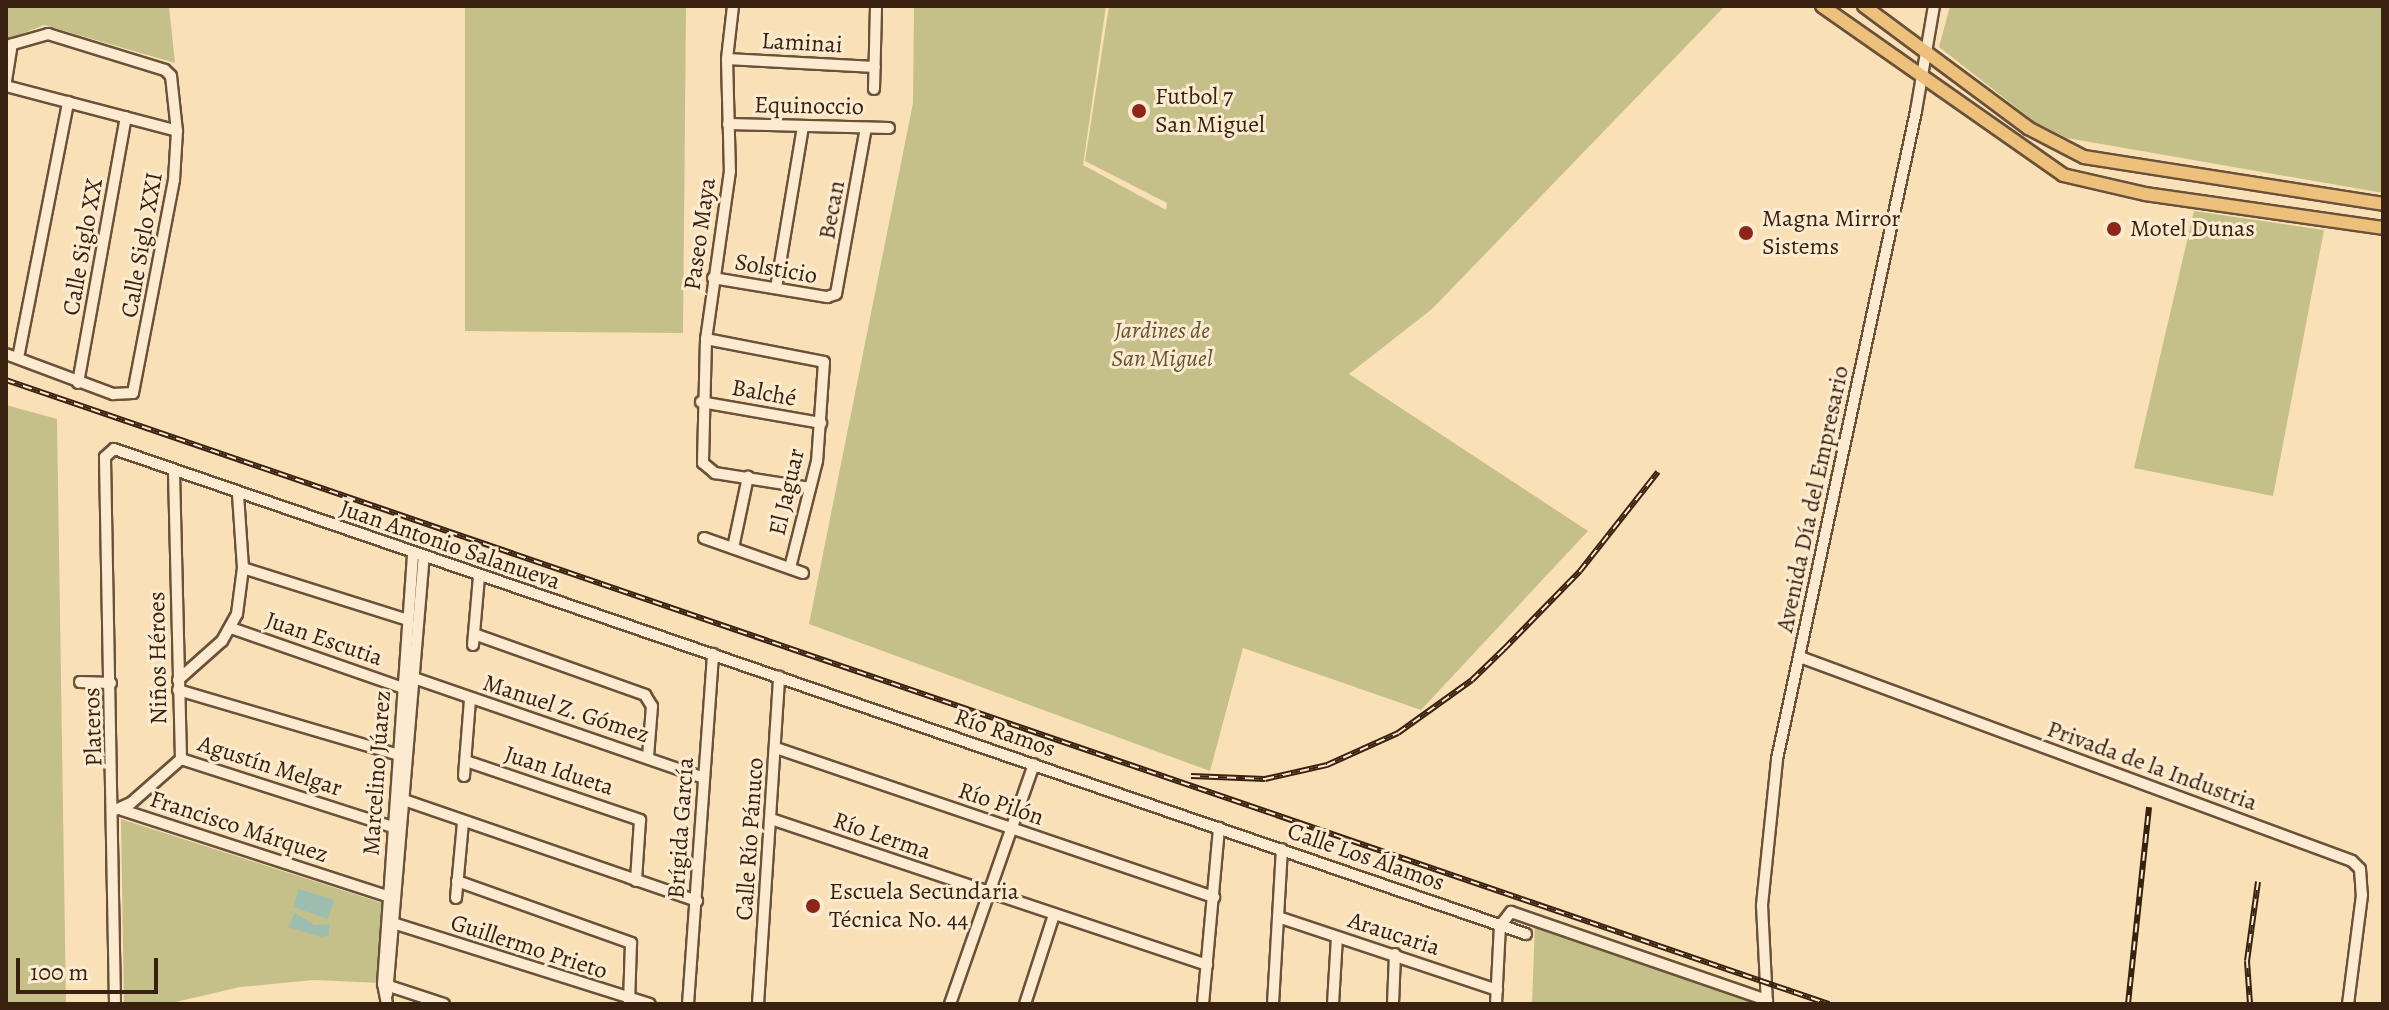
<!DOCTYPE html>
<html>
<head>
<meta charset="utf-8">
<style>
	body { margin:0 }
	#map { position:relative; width:2389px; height:1010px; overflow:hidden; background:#fae0b6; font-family:Alegreya,serif }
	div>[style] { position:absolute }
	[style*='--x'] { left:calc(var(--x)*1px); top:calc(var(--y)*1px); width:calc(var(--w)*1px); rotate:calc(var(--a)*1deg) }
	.green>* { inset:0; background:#c5c089 }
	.water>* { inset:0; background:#9ebdb1 }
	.roads { filter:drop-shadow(2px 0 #69513a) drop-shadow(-2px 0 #69513a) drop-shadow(0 2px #69513a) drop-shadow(0 -2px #69513a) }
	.minor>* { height:10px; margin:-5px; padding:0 5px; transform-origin:5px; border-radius:5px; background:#fcebd0 }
	.major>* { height:12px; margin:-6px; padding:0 6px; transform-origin:6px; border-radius:6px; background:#edc07b }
	.rail>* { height:6px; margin-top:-3px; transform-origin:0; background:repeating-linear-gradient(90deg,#fcebd0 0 9px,#392110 0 18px); box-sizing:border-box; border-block:2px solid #392110 }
	.dots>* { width:22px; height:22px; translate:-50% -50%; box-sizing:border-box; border:4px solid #fcebd0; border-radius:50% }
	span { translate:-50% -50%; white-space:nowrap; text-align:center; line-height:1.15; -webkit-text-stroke:6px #fcebd0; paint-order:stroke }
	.street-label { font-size:24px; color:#392110 }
	.poi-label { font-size:24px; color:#392110 }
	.left { translate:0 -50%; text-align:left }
	.park-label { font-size:24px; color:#635134; font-style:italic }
	.frame { position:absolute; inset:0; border:8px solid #392110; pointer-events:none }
	.scale { position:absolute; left:16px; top:958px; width:142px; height:36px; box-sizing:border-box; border:4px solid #392110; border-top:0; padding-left:10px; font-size:24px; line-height:28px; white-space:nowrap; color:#392110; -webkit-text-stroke:6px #fcebd0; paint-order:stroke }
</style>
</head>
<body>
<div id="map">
	<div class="green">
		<i style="clip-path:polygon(6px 6px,169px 6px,175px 63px,44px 25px,6px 40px)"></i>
		<i style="clip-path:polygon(465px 6px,686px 6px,683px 333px,465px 331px)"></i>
		<i style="clip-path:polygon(914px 6px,1106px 6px,1083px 165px,1166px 210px,1167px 203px,1085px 161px,1109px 6px,1725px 6px,1432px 309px,1349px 374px,1588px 531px,1421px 710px,1243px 648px,1210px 771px,809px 624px,913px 103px)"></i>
		<i style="clip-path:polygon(1950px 6px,2383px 6px,2383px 193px,2067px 138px,2035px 122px,1939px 47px)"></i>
		<i style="clip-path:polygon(2194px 211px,2324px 230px,2273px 496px,2134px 468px)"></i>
		<i style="clip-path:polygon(6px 405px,57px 419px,66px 1004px,6px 1004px)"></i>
		<i style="clip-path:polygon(121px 819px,382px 903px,380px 983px,314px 980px,240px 987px,167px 1004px,124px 1004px)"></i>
		<i style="clip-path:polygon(1535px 923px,1752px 1000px,1752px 1004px,1532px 1004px)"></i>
	</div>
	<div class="water">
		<i style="clip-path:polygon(299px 889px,334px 900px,328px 919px,293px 907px)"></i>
		<i style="clip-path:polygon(295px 913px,315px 925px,329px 924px,329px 935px,321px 937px,288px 927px)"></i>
	</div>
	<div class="roads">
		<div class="minor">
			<i style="--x:733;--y:6;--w:53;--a:96.5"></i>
			<i style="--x:727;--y:59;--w:112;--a:88.5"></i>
			<i style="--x:730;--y:171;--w:170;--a:98.1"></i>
			<i style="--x:706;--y:339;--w:124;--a:91.4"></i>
			<i style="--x:703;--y:463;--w:16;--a:40"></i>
			<i style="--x:715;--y:473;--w:96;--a:9"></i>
			<i style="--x:6;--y:46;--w:44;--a:-15.9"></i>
			<i style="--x:48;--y:34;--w:122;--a:17.1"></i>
			<i style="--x:165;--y:70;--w:8;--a:45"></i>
			<i style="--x:171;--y:76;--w:55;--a:83.8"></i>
			<i style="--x:177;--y:131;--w:49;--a:93.5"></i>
			<i style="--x:174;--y:180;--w:217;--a:100.9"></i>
			<i style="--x:133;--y:393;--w:20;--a:177"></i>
			<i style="--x:113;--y:394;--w:114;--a:-159.5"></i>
			<i style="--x:727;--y:59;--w:148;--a:3.1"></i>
			<i style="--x:6;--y:81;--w:37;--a:-81"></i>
			<i style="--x:6;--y:86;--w:177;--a:14.7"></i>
			<i style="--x:874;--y:89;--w:83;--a:-88.6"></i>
			<i style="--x:728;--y:124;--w:161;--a:1.4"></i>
			<i style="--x:713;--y:278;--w:116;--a:9.5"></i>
			<i style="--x:827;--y:297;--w:9;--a:-18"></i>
			<i style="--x:836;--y:294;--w:169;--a:-79.8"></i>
			<i style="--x:776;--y:288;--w:164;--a:-80.5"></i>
			<i style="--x:706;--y:339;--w:120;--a:11"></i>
			<i style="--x:824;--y:362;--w:99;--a:94"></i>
			<i style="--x:817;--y:461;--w:110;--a:104.2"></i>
			<i style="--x:18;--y:358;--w:261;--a:-78.9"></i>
			<i style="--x:78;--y:383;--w:270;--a:-79.8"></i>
			<i style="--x:701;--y:402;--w:122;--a:9.9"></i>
			<i style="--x:704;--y:538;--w:105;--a:19.5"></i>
			<i style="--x:733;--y:548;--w:73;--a:-78.1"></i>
			<i style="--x:243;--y:568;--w:173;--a:17.5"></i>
			<i style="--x:231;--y:628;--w:182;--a:19.2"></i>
			<i style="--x:474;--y:634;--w:182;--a:19.6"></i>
			<i style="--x:645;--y:695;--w:13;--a:58"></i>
			<i style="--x:652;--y:706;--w:51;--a:94.5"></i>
			<i style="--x:473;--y:645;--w:69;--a:-85"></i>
			<i style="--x:1800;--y:657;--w:588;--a:20.28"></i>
			<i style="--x:2352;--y:861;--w:11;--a:45"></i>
			<i style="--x:2360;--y:869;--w:26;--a:86"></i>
			<i style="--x:2362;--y:895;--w:110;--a:97.3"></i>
			<i style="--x:411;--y:677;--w:310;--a:19"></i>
			<i style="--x:178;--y:680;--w:59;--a:-41.6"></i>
			<i style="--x:222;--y:641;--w:31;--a:-61"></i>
			<i style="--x:237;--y:614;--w:46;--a:-82.6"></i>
			<i style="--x:243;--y:568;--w:74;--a:-93.9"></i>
			<i style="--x:80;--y:682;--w:31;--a:2"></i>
			<i style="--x:178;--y:690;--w:234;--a:16.4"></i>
			<i style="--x:776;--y:748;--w:463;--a:18.8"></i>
			<i style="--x:181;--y:759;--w:223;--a:17.8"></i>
			<i style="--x:466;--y:761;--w:184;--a:18.7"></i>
			<i style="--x:640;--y:820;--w:61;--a:93.8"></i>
			<i style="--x:464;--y:776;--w:77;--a:-85.5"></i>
			<i style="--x:404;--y:800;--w:310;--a:19"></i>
			<i style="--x:115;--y:810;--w:17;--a:-24"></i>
			<i style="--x:131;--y:803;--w:67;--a:-41.3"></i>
			<i style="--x:181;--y:759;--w:287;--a:-91.4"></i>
			<i style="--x:122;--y:810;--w:281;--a:18"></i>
			<i style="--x:771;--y:819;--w:460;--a:18.5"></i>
			<i style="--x:457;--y:881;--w:185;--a:19.6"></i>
			<i style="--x:631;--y:943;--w:59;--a:91.9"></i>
			<i style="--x:456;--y:898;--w:75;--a:-84.7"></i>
			<i style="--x:1278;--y:917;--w:231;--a:18.4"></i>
			<i style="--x:396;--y:924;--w:266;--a:17.5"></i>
			<i style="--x:386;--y:985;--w:61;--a:18.1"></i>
			<i style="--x:387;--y:994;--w:439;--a:-85.2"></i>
			<i style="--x:115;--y:1004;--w:547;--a:-91.05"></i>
			<i style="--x:105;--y:457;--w:12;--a:-42"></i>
			<i style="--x:114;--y:449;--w:1493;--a:18.96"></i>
			<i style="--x:387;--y:1004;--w:20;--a:-101"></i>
			<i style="--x:383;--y:984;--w:431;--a:-86"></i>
			<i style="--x:688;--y:1004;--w:351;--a:-85.9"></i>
			<i style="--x:758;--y:1004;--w:328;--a:-86.3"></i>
			<i style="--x:950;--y:1004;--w:254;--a:-70.7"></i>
			<i style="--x:1025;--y:1004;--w:94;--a:-72"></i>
			<i style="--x:1203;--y:1004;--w:177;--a:-84.8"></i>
			<i style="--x:1273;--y:1004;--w:155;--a:-86.7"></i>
			<i style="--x:1333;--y:1004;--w:67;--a:-86.6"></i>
			<i style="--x:1393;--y:1004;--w:50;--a:-87.7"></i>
			<i style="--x:1496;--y:1004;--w:78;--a:-87.1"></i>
			<i style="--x:1500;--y:926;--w:18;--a:-52"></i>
			<i style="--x:1511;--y:912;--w:271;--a:19"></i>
			<i style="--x:1767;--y:1004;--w:99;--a:-92.9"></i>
			<i style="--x:1762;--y:905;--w:147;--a:-84.1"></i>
			<i style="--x:1777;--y:759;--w:663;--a:-77.89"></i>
			<i style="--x:1916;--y:111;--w:107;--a:-80.3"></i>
		</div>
		<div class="major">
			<i style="--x:1822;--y:6;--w:294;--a:35"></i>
			<i style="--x:2063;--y:175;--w:84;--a:13"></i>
			<i style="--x:2145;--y:194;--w:240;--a:8.1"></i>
			<i style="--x:1864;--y:6;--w:204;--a:36.6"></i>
			<i style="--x:2028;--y:128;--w:63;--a:27.4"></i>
			<i style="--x:2084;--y:157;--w:303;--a:8.9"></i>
		</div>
	</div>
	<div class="rail">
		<i style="--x:6;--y:380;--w:1927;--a:18.9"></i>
		<i style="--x:1191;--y:776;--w:74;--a:2.3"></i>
		<i style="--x:1265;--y:779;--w:64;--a:-12.7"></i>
		<i style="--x:1327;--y:765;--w:78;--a:-24.3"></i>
		<i style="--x:1398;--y:733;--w:91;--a:-35.6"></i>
		<i style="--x:1472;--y:680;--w:45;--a:-44.1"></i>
		<i style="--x:1504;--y:649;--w:109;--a:-45.7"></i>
		<i style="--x:1580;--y:571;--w:126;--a:-51.8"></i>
		<i style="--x:2128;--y:1004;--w:198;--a:-83.9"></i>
		<i style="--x:2250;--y:1004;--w:43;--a:-94"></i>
		<i style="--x:2247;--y:961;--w:80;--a:-82.1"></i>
	</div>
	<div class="dots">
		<i style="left:1139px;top:111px;background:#8f2418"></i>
		<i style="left:2114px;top:229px;background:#8f2418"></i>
		<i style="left:1746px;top:233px;background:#8f2418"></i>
		<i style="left:813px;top:906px;background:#8f2418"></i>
	</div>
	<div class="street-label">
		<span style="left:802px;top:43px;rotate:3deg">Laminai</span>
		<span style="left:809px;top:106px;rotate:1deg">Equinoccio</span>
		<span style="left:832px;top:210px;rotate:-80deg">Becan</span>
		<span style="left:700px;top:234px;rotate:-82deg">Paseo Maya</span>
		<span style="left:142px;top:245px;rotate:-80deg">Calle Siglo XXI</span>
		<span style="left:83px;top:247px;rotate:-80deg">Calle Siglo XX</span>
		<span style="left:776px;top:269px;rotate:10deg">Solsticio</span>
		<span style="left:764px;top:393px;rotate:10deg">Balché</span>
		<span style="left:787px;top:492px;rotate:-77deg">El Jaguar</span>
		<span style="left:1813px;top:499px;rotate:-78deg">Avenida Día del Empresario</span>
		<span style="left:450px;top:545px;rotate:19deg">Juan Antonio Salanueva</span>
		<span style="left:324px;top:639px;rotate:19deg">Juan Escutia</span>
		<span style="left:158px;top:658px;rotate:-91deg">Niños Héroes</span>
		<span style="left:566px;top:709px;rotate:18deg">Manuel Z. Gómez</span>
		<span style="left:93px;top:727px;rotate:-92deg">Plateros</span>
		<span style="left:1005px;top:733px;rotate:19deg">Río Ramos</span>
		<span style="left:270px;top:766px;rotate:18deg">Agustín Melgar</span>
		<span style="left:2152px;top:766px;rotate:20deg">Privada de la Industria</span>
		<span style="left:559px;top:771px;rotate:18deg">Juan Idueta</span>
		<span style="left:377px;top:773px;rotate:-86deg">Marcelino Júarez</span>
		<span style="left:1001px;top:804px;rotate:19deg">Río Pilón</span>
		<span style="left:239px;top:827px;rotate:18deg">Francisco Márquez</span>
		<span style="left:681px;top:828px;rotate:-86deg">Brígida García</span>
		<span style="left:882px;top:836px;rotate:19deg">Río Lerma</span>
		<span style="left:750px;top:839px;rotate:-86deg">Calle Río Pánuco</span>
		<span style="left:1366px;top:857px;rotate:19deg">Calle Los Álamos</span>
		<span style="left:1394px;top:934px;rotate:18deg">Araucaria</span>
		<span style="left:529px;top:947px;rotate:18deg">Guillermo Prieto</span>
	</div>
	<div class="poi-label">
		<span class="left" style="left:1155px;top:111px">Futbol 7<br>San Miguel</span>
		<span class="left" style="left:1762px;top:233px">Magna Mirror<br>Sistems</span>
		<span class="left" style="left:2130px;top:229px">Motel Dunas</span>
		<span class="left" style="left:829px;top:906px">Escuela Secundaria<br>Técnica No. 44</span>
	</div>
	<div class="park-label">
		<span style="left:1162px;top:345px">Jardines de<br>San Miguel</span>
	</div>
	<div class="frame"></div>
	<div class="scale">100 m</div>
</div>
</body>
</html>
